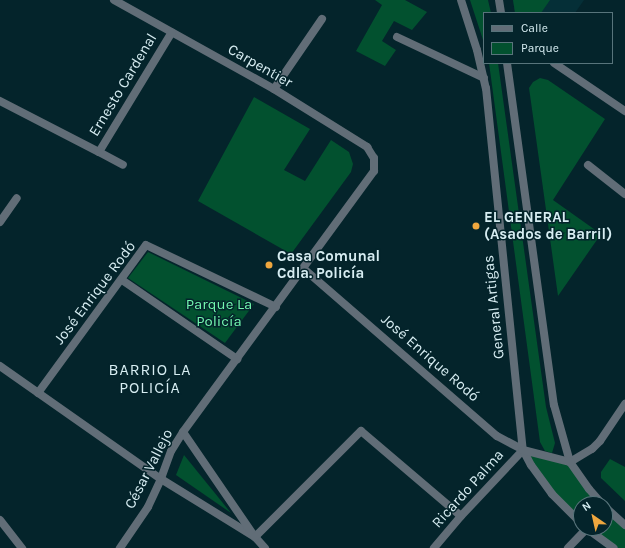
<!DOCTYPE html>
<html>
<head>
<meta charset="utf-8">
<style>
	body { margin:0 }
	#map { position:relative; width:625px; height:548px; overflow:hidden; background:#04242b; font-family:Karla,sans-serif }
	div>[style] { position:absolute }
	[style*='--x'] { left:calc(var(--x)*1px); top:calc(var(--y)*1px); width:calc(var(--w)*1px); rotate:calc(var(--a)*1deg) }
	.built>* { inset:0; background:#052f37 }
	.green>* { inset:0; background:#02512f }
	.minor>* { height:8px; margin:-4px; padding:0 4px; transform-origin:4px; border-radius:4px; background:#616d77 }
	.tertiary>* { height:8px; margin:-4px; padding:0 4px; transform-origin:4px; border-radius:4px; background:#616d77 }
	.dots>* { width:11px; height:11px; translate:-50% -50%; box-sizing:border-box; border:2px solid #04242b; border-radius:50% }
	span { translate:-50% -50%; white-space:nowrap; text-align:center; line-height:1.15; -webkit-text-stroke:3px #04242b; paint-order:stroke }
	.street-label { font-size:15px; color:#d7edf2 }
	.poi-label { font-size:15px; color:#d7edf2; font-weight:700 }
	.left { translate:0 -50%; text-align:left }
	.park-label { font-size:15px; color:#73f7af }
	.neighbourhood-label { font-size:16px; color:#d7edf2; letter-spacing:1px }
	.legend { position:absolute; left:483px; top:12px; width:130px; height:52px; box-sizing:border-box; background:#04242b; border:1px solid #58747b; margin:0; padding:5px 7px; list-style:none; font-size:12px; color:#d7edf2 }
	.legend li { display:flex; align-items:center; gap:8px; height:20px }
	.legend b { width:20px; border:1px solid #58747b }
	.north { position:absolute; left:573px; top:496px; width:40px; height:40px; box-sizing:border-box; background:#04242b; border:1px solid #58747b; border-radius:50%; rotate:326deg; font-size:11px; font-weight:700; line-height:16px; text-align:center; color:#d7edf2 }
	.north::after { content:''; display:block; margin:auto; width:14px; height:18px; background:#efa73e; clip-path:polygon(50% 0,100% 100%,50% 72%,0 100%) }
</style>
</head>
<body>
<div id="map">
	<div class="built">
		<i style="clip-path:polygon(513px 0,584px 0,575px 13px,515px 13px)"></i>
	</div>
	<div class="green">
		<i style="clip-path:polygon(375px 0,405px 0,427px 12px,412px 30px,394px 21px,382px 41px,396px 50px,385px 66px,356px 51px,382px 5px)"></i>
		<i style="clip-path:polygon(470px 0,488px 0,491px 13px,484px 13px,484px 43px)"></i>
		<i style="clip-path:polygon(513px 0,550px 0,541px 13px,515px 13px)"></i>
		<i style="clip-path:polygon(489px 63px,498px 63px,546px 407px,555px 443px,552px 453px,545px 451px,540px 442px)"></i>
		<i style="clip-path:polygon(540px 78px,548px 80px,605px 119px,553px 200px,601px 234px,558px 296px,530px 95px,529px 88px,533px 82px)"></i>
		<i style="clip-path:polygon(254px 97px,310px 129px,284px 170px,305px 181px,331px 140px,349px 152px,353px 164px,351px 172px,291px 254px,198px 201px)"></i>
		<i style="clip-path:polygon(148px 252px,254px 304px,225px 343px,128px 278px)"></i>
		<i style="clip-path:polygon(523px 450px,570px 462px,602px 504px,581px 504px,581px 523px,562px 505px)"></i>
		<i style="clip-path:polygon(184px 455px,231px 513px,176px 475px)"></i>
		<i style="clip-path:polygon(610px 459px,625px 467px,625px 501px,601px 478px,601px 472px)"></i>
		<i style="clip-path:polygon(605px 507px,625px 525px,625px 548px,614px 548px,586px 528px,605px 528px)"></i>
	</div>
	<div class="minor">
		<i style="--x:114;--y:0;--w:183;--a:29.1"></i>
		<i style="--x:274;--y:89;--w:110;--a:31.9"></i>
		<i style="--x:367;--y:147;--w:13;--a:58"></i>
		<i style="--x:374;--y:158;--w:13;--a:90"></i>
		<i style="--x:374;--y:171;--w:323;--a:126.2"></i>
		<i style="--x:183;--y:432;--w:22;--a:122"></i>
		<i style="--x:171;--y:451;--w:30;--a:110"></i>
		<i style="--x:161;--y:479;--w:31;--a:115"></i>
		<i style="--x:148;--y:507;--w:50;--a:124.3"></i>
		<i style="--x:397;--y:37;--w:96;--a:25.2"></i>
		<i style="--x:554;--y:63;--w:86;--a:34.1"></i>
		<i style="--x:274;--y:89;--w:85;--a:-55.6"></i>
		<i style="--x:0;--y:101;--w:111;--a:27.3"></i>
		<i style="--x:99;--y:152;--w:140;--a:-58.7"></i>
		<i style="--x:99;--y:152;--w:27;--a:28"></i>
		<i style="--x:588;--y:165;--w:47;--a:38.1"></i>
		<i style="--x:0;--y:222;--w:29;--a:-55"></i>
		<i style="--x:304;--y:269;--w:255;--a:40.9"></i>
		<i style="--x:497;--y:436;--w:30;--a:28"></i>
		<i style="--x:523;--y:450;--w:91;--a:133.2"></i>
		<i style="--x:461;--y:516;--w:42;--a:130.2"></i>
		<i style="--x:122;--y:280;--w:140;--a:34.5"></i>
		<i style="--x:0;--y:366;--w:197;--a:35.1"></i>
		<i style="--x:161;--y:479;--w:110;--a:31.7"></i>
		<i style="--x:255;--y:537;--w:15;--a:48"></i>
		<i style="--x:38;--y:393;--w:183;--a:-53.9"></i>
		<i style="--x:146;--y:245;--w:144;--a:25.5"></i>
		<i style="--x:183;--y:432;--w:127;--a:55.6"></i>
		<i style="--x:255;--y:537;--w:150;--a:-45"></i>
		<i style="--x:361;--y:431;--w:131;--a:40.4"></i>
		<i style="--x:570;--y:462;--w:26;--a:-31"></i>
		<i style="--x:592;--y:449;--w:11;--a:-45"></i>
		<i style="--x:600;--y:441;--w:45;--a:-56"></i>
		<i style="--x:0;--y:520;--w:36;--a:52"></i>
		<i style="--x:568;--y:548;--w:28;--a:-46"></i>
	</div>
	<div class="tertiary">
		<i style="--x:461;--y:0;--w:52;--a:72.3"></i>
		<i style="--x:477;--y:50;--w:39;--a:77"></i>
		<i style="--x:486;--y:88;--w:364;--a:84.2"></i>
		<i style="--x:523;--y:450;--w:17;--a:62"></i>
		<i style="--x:531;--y:465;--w:36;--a:54"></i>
		<i style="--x:552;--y:494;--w:41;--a:45"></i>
		<i style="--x:499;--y:0;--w:13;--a:81"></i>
		<i style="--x:507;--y:63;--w:345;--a:82.2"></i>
		<i style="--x:554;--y:405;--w:59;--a:74.3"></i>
		<i style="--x:570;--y:462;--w:33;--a:55"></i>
		<i style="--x:589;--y:489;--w:20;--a:49"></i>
		<i style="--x:523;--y:450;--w:49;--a:14.3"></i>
		<i style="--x:605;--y:507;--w:27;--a:42"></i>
		<i style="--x:586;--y:528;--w:34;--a:36"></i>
	</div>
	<div class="dots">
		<i style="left:476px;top:226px;background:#efa73e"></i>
		<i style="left:269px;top:265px;background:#efa73e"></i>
	</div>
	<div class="street-label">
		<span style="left:260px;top:66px;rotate:30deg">Carpentier</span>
		<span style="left:123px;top:85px;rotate:-59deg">Ernesto Cardenal</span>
		<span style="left:95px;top:293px;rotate:-53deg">José Enrique Rodó</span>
		<span style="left:494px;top:307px;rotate:-96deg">General Artigas</span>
		<span style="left:430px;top:358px;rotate:41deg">José Enrique Rodó</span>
		<span style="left:149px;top:469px;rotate:-63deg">César Vallejo</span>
		<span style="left:468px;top:489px;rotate:-48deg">Ricardo Palma</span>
	</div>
	<div class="poi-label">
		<span class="left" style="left:484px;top:226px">EL GENERAL<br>(Asados de Barril)</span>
		<span class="left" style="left:277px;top:265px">Casa Comunal<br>Cdla. Policía</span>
	</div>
	<div class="park-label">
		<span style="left:219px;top:313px">Parque La<br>Policía</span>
	</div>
	<div class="neighbourhood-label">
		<span style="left:150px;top:379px">BARRIO LA<br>POLICÍA</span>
	</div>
	<ul class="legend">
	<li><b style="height:5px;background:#616d77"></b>Calle</li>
	<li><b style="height:11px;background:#02512f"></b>Parque</li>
	</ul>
	<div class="north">N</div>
</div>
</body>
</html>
